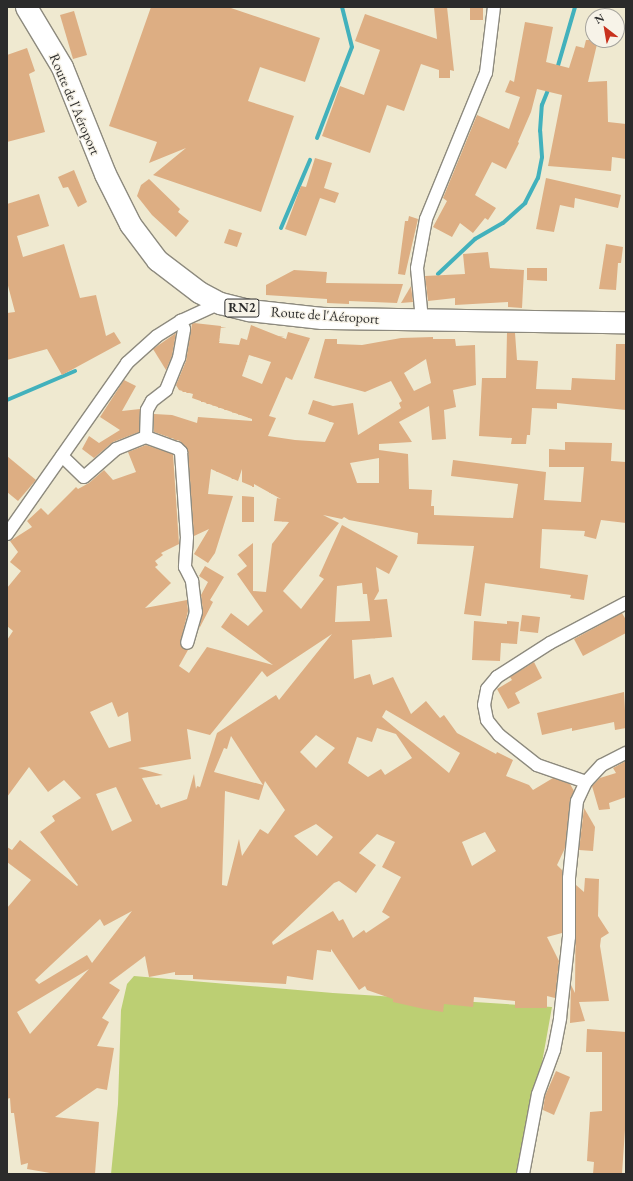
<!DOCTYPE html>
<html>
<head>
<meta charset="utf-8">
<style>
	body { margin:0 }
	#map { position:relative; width:633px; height:1181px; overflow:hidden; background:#efe9d0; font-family:"EB Garamond",serif }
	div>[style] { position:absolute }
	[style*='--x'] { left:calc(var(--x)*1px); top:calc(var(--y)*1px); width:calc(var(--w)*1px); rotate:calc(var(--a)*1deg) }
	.green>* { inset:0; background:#bccf73 }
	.stream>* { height:4px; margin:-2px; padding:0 2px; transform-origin:2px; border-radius:2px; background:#42b1bc }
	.building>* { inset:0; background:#ddae83 }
	.roads { filter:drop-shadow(1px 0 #8d8a7e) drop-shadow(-1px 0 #8d8a7e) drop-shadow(0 1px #8d8a7e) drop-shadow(0 -1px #8d8a7e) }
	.street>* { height:12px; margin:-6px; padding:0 6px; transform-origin:6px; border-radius:6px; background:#fff }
	.highway>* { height:21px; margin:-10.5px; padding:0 10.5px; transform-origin:10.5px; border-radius:10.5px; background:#fff }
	span { translate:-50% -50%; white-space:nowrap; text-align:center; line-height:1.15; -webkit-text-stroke:3px #f7f3e8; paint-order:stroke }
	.shield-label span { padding:1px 3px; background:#f7f3e8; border:1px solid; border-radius:3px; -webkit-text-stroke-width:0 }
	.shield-label { font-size:13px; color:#2b2b2b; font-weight:700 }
	.street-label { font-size:14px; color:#2b2b2b }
	.frame { position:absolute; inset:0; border:8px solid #2b2b2b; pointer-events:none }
	.north { position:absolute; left:585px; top:8px; width:40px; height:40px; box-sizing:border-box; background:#f7f3e8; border:1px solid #a5a39c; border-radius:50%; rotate:329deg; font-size:11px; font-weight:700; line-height:16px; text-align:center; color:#2b2b2b }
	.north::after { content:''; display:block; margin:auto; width:14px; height:18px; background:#c8321e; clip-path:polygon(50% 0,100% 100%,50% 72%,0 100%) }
</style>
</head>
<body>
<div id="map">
	<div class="green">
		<i style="clip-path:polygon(134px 976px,333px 993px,552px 1007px,522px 1174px,111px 1174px,118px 1104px,121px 1010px,127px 984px)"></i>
	</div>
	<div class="stream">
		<i style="--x:557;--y:69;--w:65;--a:-73.8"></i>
		<i style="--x:317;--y:138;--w:97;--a:-69"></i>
		<i style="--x:352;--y:47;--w:41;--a:-104"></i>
		<i style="--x:281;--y:228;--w:74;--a:-66.9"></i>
		<i style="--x:438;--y:274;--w:51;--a:-43.4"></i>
		<i style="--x:475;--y:239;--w:32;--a:-30"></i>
		<i style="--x:503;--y:223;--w:30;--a:-42"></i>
		<i style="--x:525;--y:203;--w:28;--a:-63"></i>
		<i style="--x:538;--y:178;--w:21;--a:-79"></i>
		<i style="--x:542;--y:157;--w:26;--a:-94"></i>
		<i style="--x:540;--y:131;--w:26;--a:-86"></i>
		<i style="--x:542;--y:105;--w:18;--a:-68"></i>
		<i style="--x:7;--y:400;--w:74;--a:-23.1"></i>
	</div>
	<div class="building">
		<i style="clip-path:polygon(151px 7px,228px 7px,320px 38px,305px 82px,260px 67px,248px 101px,294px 116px,261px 212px,153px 175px,186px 148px,149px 163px,157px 142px,109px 126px)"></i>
		<i style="clip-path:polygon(434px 7px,447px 7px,454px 71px,450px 70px,450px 78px,439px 78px,439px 70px,421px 64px,404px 111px,387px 105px,370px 153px,322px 136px,340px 86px,364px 95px,380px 50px,355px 41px,365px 14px,437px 39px)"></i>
		<i style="clip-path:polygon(470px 7px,483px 7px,483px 20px,470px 20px)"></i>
		<i style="clip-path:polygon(74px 11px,87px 55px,73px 59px,60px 15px)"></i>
		<i style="clip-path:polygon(525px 22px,553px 27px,546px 62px,569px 68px,576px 46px,584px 48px,586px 40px,598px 40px,588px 82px,607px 81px,608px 122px,626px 124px,626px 159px,612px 157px,611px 171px,548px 166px,562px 95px,537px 89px,531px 112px,518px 142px,519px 143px,506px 169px,492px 162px,475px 195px,496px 208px,488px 220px,485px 218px,473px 233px,460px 223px,452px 237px,433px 227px,447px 201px,443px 198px,477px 115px,509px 129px,520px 97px,505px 92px,510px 80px,514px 82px)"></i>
		<i style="clip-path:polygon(27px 48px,35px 71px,29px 74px,45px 132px,7px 142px,7px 55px)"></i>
		<i style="clip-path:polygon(315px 158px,332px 163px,324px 188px,339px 193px,335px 203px,320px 198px,306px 236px,285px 229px,301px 186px,306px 187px)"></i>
		<i style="clip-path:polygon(74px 170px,87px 202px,78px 207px,68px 187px,63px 188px,58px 177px)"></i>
		<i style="clip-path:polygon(546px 178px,621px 195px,618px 208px,575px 198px,574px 208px,560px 205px,554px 232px,536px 229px)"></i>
		<i style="clip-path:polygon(149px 179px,180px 209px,178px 212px,189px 221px,176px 237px,152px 215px,137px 196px,141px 185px)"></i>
		<i style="clip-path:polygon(39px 194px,49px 226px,17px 236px,23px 257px,64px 244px,80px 298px,96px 295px,106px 336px,114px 332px,121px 343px,62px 375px,47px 349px,7px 360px,7px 313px,15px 312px,7px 282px,7px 204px)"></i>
		<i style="clip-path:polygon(409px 216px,418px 219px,405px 275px,398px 274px,405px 221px,408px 221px)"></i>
		<i style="clip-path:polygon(229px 229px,242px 233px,237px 247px,224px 243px)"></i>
		<i style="clip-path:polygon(606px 244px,623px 247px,621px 263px,618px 263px,616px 290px,599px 289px)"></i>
		<i style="clip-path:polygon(488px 252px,490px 268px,524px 270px,522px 308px,508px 307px,508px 302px,455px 305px,455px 298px,428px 301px,425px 276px,465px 274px,463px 254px)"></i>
		<i style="clip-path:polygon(527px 268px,547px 268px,547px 281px,527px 280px)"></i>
		<i style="clip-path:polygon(294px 270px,327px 272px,326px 283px,403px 284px,397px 303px,349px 301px,349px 304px,327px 303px,327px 299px,266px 295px,266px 285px)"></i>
		<i style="clip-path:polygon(411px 286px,413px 302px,401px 303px)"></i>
		<i style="clip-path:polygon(evenodd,194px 323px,221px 326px,219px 343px,239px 345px,241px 338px,247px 340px,251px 325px,286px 339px,288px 332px,310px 338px,292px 380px,286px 377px,269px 416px,276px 418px,268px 436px,295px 440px,325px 442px,334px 423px,308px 414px,313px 400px,333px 406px,353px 403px,358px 435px,401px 408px,399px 403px,402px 401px,391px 381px,365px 392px,314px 378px,325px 339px,337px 339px,337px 344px,362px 345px,401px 338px,433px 337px,433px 339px,455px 339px,456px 346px,475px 345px,476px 385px,453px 390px,456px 407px,444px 410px,446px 439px,432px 440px,429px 406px,399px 422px,412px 442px,379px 444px,379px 450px,408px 454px,409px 489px,432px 490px,431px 506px,434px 506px,434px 515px,513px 518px,518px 484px,451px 476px,453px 460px,546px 472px,544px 500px,581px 502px,584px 467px,549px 467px,549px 449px,565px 450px,565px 442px,612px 443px,611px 461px,626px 462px,626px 523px,601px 520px,596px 539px,584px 536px,585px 531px,542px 529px,540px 568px,588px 575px,584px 600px,570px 598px,571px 595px,485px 583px,481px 616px,464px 614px,474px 546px,417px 544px,418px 533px,349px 520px,344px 517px,342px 519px,323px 515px,339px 523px,283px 591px,301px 609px,324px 579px,319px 576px,342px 525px,398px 556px,389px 574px,376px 567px,379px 591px,374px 600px,387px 599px,392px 637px,352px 640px,354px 679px,370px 674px,373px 685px,393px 677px,411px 714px,426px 701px,440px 718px,444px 715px,457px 733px,496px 754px,497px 752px,513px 760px,506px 776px,529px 785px,533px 790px,553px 778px,570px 784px,574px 791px,570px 800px,565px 848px,557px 865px,562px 870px,562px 933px,547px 937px,559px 961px,555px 998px,547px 996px,547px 1008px,515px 1008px,515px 1001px,474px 997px,473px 1007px,444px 1004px,443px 1012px,424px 1009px,393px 1002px,393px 999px,367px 990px,365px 986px,359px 990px,331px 949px,331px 952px,317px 950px,313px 980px,287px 976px,286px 984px,193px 979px,193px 975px,175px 975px,175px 972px,149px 977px,145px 956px,109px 983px,120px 990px,102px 1018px,109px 1022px,97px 1046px,114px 1048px,107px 1090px,97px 1088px,55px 1117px,99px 1122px,95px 1174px,56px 1174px,27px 1169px,28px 1163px,21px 1165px,14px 1113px,11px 1113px,10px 1098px,7px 1099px,7px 908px,31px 880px,7px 862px,7px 847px,12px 850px,20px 840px,77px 886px,78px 885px,40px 832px,55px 821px,52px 816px,81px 798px,64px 780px,48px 792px,29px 767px,7px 797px,7px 640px,13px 631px,7px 626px,7px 588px,21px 571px,10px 562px,18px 552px,10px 541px,32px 527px,27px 521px,41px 508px,48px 515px,76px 487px,78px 489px,89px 483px,104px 470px,113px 480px,136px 472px,128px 452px,146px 445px,173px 454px,179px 544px,161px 553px,163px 555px,155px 561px,158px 565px,155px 567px,171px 583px,145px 608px,187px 600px,188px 611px,180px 644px,188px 650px,179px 666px,189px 673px,207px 647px,273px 665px,221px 627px,231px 613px,248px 626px,263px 611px,237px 574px,247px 566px,238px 555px,253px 543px,253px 591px,266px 592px,272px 544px,289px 522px,274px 521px,277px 498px,281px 499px,254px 484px,254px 487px,242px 482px,242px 469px,238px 481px,211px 469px,208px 494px,233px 496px,215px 553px,208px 563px,194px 554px,209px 529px,194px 536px,188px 451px,180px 441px,154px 432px,154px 414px,172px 415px,197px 423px,198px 417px,252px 421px,252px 419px,192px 398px,193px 394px,179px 390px,176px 385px,186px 361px,192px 324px,194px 323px,249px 355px,271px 362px,262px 384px,242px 376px,249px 355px,194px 323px,426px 359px,431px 383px,414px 391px,404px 373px,426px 359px,194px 323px,379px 458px,379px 483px,357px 483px,350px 463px,379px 458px,194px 323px,362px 583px,363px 594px,367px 594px,370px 621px,335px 622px,337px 586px,362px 583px,194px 323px,332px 634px,279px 700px,276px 695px,217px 733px,200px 787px,197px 786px,196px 789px,194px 774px,187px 799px,161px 808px,159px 804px,156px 805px,142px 778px,163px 775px,138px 768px,191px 759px,187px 729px,210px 735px,262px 671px,267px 677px,332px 634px,194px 323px,112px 702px,118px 717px,128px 712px,131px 741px,109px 748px,90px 712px,112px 702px,194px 323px,386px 710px,460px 753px,449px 773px,382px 717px,386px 710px,194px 323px,377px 728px,396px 734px,412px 758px,385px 775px,381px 769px,368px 777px,348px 763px,357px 737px,372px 742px,377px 728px,194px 323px,316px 735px,335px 748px,316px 768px,300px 752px,316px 735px,194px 323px,231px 736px,263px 785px,214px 772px,224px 748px,227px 749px,231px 736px,194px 323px,265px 781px,285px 810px,268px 834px,260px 829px,242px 856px,239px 839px,227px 886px,222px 885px,225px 791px,259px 800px,265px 781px,194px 323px,116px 787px,132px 821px,112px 831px,96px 794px,116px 787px,194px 323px,316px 824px,333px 837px,317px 856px,294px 836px,316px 824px,194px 323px,485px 832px,496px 851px,472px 866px,462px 842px,485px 832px,194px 323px,377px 834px,395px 842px,382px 867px,401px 877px,382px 912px,390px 917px,366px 933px,364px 930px,353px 938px,343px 919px,339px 921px,333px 911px,273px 945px,272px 942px,334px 883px,339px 881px,356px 893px,376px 865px,359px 853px,377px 834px,194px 323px,132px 911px,92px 963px,87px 955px,39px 984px,35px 980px,100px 919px,104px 926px,132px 911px,194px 323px,89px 969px,30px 1034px,17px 1012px,89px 969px)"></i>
		<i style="clip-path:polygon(507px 332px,515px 333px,517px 360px,538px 361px,536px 389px,571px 390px,572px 378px,615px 380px,616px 344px,626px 344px,626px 410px,557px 403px,557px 409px,532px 408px,530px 435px,527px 435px,526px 444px,511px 444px,512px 438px,479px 436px,482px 378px,506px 378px)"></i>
		<i style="clip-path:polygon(176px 333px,172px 356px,166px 370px,153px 349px)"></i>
		<i style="clip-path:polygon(124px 380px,136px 386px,122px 411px,140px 409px,139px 432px,113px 442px,94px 458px,82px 449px,89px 436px,99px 443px,120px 430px,100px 417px)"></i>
		<i style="clip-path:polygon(7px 456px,36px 480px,18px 501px,7px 492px)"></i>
		<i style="clip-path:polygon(242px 496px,254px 497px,254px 522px,242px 522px)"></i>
		<i style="clip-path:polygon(205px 566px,224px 577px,210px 600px,213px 602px,199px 629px,203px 611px,201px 595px,208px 582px,199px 576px)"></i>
		<i style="clip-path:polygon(622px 613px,626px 620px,626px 633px,583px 656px,574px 639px)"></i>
		<i style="clip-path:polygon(522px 615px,540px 617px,538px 633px,520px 631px)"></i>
		<i style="clip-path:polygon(474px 621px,507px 624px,507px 621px,519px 622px,517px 644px,501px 643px,500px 661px,472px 660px)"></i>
		<i style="clip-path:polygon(534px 662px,542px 678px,515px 693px,520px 703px,508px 709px,497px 689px,512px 680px,510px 677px)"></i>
		<i style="clip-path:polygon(624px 692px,626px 728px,615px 730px,614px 722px,572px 731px,572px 728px,542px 735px,537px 713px)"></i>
		<i style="clip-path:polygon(626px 761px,626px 797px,609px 803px,610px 809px,599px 810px,592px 786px,600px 778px,616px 773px,613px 768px)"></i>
		<i style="clip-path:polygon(584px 808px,595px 827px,593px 851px,579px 850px)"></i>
		<i style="clip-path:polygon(585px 878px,599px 879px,598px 916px,609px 933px,601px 938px,600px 946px,609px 1001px,579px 1002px,585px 1021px,570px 1023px,571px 985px,575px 993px,576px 885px,584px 892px)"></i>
		<i style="clip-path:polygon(587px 1029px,626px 1032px,626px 1115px,622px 1174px,593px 1174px,594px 1162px,587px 1161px,590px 1112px,602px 1111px,602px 1052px,586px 1052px)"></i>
		<i style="clip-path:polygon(556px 1071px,570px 1077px,554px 1115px,543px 1110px,545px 1096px)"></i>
	</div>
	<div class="roads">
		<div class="street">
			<i style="--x:422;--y:320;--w:52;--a:-95.5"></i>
			<i style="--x:417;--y:268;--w:50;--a:-79.6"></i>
			<i style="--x:426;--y:219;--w:158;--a:-67.7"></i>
			<i style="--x:486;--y:73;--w:66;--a:-83.1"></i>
			<i style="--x:146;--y:437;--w:27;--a:-88"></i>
			<i style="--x:147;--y:410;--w:10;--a:-61"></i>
			<i style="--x:152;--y:401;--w:18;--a:-38"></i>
			<i style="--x:166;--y:390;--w:35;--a:-68"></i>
			<i style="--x:179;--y:358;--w:29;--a:-80"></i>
			<i style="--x:184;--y:329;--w:9;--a:-111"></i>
			<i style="--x:62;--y:456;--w:30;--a:44"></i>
			<i style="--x:84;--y:477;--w:43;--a:-41.2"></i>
			<i style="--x:116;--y:449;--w:32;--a:-22"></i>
			<i style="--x:146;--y:437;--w:33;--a:20"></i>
			<i style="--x:177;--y:448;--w:6;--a:45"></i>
			<i style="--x:181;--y:452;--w:85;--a:86"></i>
			<i style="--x:187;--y:537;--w:30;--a:94"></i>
			<i style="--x:185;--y:567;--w:16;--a:63"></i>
			<i style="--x:192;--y:581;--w:31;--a:83"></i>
			<i style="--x:196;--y:612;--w:32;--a:106"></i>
			<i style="--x:7;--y:534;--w:209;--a:-54.9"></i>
			<i style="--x:127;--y:363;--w:40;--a:-42"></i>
			<i style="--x:157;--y:336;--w:28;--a:-32"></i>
			<i style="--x:181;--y:321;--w:43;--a:-24.8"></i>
			<i style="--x:586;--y:782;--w:52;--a:-160.9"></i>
			<i style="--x:537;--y:765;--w:48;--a:-141.7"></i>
			<i style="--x:499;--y:735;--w:19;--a:-129"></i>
			<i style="--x:487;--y:720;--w:15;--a:-101"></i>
			<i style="--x:484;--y:705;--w:16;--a:-79"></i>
			<i style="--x:487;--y:689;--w:16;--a:-50"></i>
			<i style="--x:497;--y:677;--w:63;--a:-32.7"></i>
			<i style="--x:550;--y:643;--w:86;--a:-27.8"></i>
			<i style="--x:523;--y:1174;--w:81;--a:-79.4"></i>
			<i style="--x:538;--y:1094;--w:47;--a:-70"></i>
			<i style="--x:554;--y:1050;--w:33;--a:-79"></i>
			<i style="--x:560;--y:1018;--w:81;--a:-83.7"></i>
			<i style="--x:569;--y:937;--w:59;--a:-90"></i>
			<i style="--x:569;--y:878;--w:77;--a:-84.1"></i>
			<i style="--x:577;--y:801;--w:21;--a:-65"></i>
			<i style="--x:586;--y:782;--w:23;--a:-47"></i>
			<i style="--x:602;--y:765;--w:27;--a:-27"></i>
		</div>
		<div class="highway">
			<i style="--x:26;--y:7;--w:70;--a:59"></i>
			<i style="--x:62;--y:67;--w:115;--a:68.1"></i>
			<i style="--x:105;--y:174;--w:56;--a:63.4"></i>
			<i style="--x:130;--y:224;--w:45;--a:53.1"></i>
			<i style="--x:157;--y:260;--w:53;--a:37.3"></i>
			<i style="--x:199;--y:292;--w:24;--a:28"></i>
			<i style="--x:220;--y:303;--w:30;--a:14"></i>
			<i style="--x:249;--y:310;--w:73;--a:6.3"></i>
			<i style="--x:322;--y:318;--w:304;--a:0.8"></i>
		</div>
	</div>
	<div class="shield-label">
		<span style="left:242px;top:308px">RN2</span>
	</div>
	<div class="street-label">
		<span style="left:75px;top:104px;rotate:67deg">Route de l'Aéroport</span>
		<span style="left:325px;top:315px;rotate:4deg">Route de l'Aéroport</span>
	</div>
	<div class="frame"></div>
	<div class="north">N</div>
</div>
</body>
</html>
